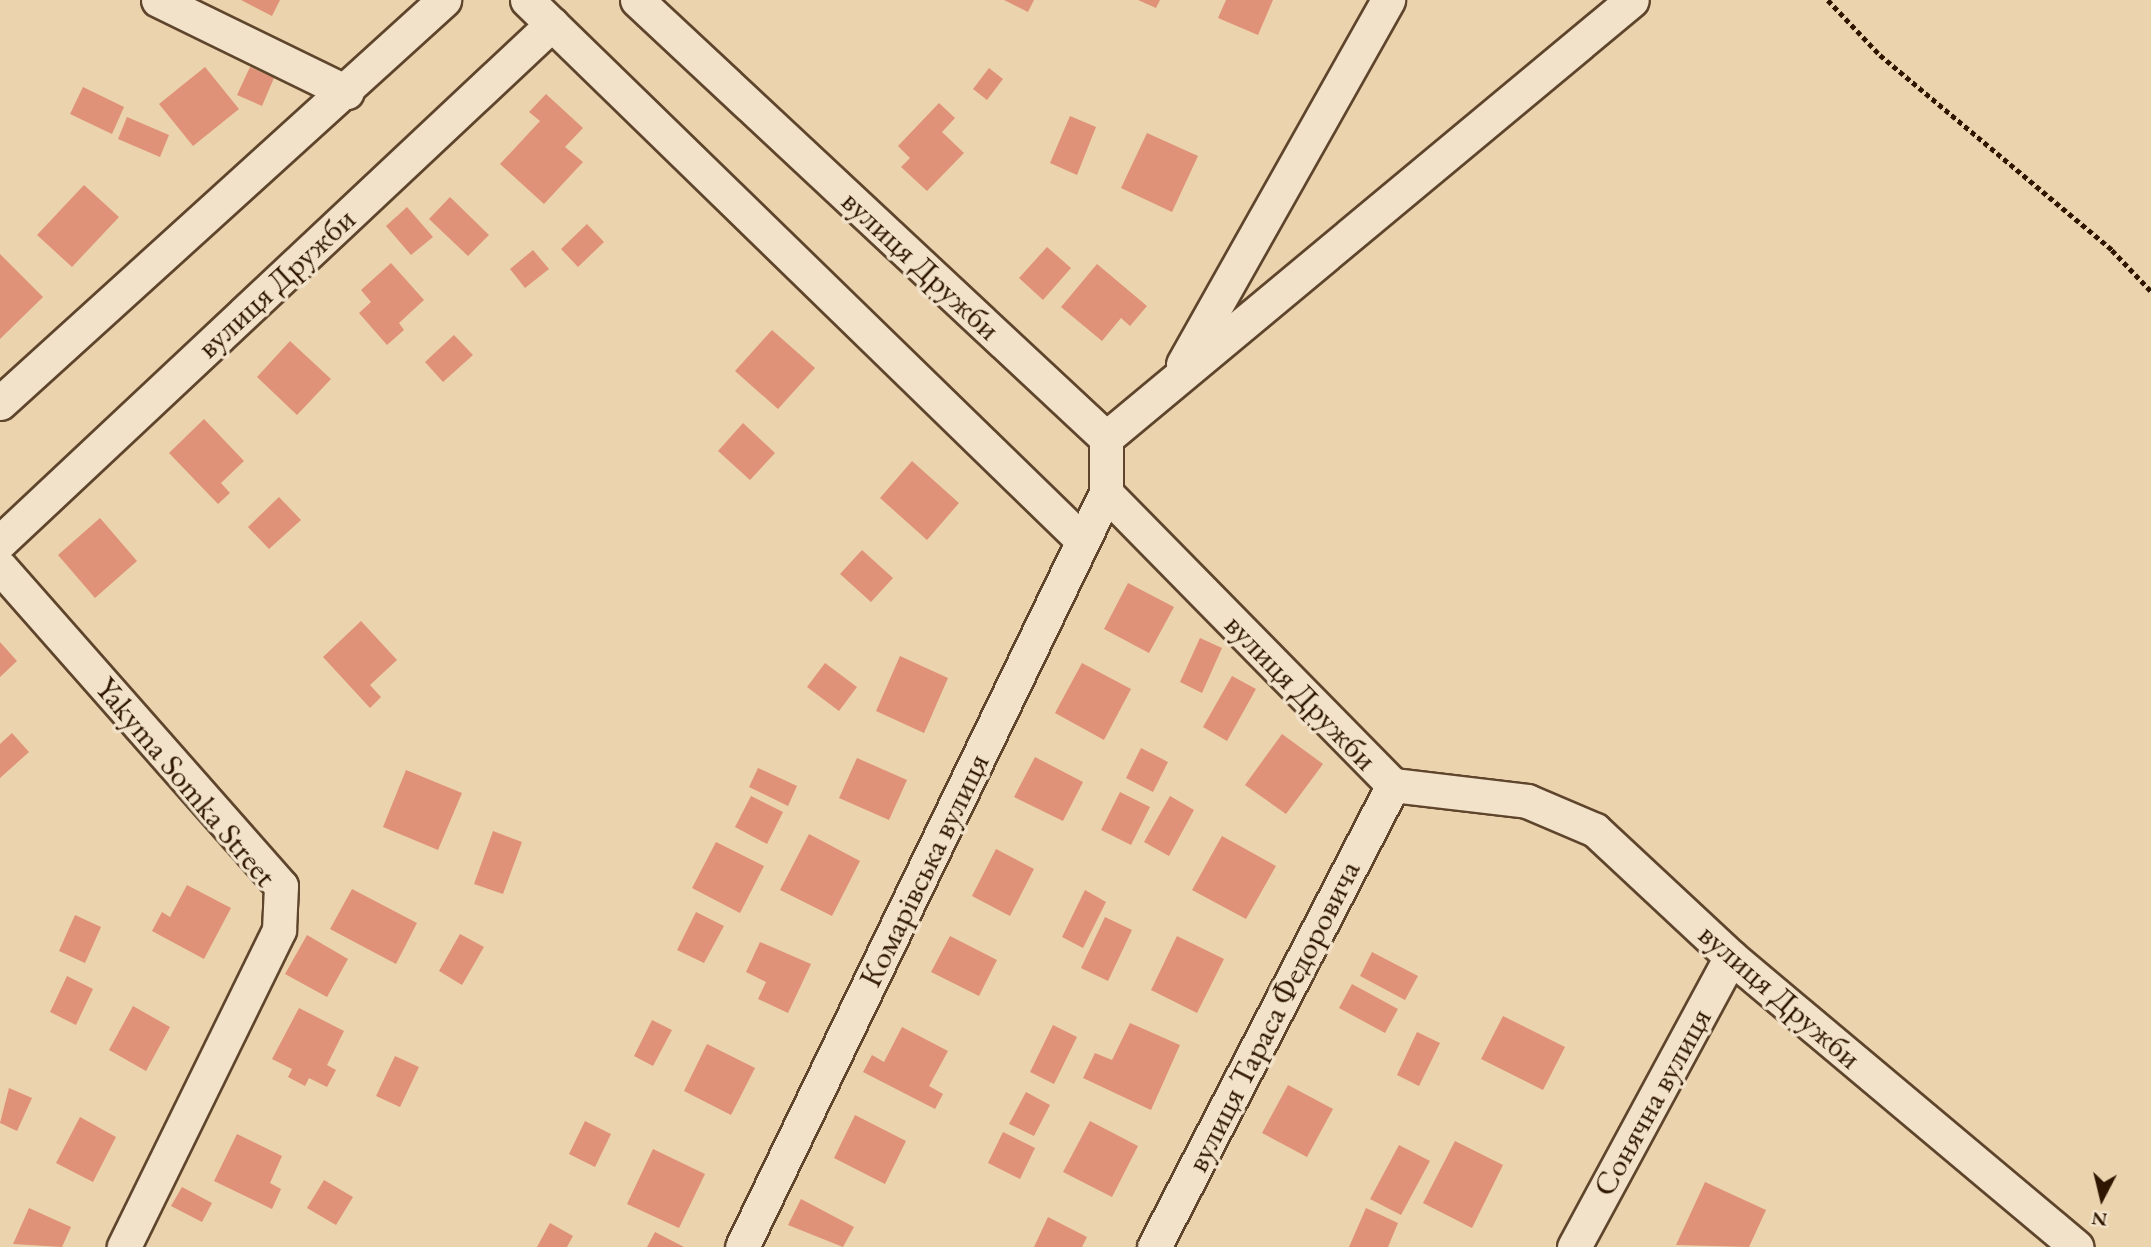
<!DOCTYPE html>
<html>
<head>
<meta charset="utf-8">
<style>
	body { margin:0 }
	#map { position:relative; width:2151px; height:1247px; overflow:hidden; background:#ebd3ae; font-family:"EB Garamond",serif }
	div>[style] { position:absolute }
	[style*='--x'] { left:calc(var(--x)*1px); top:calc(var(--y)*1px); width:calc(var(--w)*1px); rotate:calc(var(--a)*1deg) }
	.building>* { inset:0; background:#df9277 }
	.path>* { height:4.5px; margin-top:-2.25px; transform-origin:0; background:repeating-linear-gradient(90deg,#2f1600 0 5px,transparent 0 8.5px) }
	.roads { filter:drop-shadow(2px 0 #5e452c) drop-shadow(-2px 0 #5e452c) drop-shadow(0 2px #5e452c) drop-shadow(0 -2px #5e452c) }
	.street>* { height:33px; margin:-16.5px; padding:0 16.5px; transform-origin:16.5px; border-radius:16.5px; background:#f2e2ca }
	span { translate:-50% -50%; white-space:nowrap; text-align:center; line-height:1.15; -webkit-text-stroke:7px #f2e2ca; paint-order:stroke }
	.street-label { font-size:32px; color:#2f1600 }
	.north { position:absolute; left:2067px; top:1163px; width:70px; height:70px; -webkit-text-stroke:5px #f2e2ca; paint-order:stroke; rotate:187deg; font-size:19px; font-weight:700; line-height:28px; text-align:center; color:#2f1600 }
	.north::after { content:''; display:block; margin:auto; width:24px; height:32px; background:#2f1600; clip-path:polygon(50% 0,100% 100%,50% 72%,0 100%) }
</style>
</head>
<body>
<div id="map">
	<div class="building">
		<i style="clip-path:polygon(241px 0,280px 0,272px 16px)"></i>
		<i style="clip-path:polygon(1004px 0,1034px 0,1028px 12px)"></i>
		<i style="clip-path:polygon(1138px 0,1160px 0,1156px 8px)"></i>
		<i style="clip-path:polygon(1226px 0,1273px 0,1258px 35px,1218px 18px)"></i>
		<i style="clip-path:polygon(205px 67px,239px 109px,193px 146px,159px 104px)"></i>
		<i style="clip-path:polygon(250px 67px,274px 78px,262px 106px,237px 95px)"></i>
		<i style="clip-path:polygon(989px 68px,1003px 79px,987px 100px,973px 89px)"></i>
		<i style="clip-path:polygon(83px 87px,124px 107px,112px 134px,70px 114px)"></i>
		<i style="clip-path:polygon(546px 94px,583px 128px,565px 147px,583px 162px,544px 204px,500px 164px,540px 121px,529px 112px)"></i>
		<i style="clip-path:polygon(939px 103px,955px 118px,942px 132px,964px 153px,927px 191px,901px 167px,910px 158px,898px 146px)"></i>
		<i style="clip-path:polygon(1070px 116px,1096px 127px,1077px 175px,1050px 163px)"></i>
		<i style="clip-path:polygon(127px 117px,169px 135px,160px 157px,118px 139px)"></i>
		<i style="clip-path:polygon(1147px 133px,1198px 156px,1172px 212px,1121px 188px)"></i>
		<i style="clip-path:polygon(84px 185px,119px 217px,72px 267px,37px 235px)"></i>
		<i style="clip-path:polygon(450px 197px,489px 235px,468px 256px,429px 219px)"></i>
		<i style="clip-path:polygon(407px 207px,433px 237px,411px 255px,386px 226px)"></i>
		<i style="clip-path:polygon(587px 224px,604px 242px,578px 267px,561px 249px)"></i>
		<i style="clip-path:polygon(1047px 247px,1071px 268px,1043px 300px,1019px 278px)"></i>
		<i style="clip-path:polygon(533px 250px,549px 269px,525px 288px,510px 269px)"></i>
		<i style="clip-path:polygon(0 254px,43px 297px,0 339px)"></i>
		<i style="clip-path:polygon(391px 263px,424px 300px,399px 323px,404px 330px,387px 345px,359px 313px,371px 302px,361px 290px)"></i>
		<i style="clip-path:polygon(1097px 264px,1147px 306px,1130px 326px,1121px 318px,1102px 341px,1061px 307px)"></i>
		<i style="clip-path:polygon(772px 330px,815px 368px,778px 409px,735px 371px)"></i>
		<i style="clip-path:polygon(454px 335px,473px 355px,443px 382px,425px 362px)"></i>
		<i style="clip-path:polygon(290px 341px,331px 379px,297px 415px,257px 377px)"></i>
		<i style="clip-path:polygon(204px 419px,244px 461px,221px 483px,230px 493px,218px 504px,169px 453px)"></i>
		<i style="clip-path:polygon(743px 423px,775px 453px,750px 480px,718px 451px)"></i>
		<i style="clip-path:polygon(912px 461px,959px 503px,927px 540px,880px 498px)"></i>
		<i style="clip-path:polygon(279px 497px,301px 520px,269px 549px,248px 527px)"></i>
		<i style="clip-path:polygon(100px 518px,137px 561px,95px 598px,58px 555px)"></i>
		<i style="clip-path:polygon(862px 550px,893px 578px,871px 602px,840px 574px)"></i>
		<i style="clip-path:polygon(1128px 583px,1174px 607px,1149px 653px,1104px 629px)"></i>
		<i style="clip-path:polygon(361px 621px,397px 660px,370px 685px,381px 697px,370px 708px,323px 657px)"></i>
		<i style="clip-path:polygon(1200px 638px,1222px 648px,1202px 693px,1180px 682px)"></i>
		<i style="clip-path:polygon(0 642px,17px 661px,0 677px)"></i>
		<i style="clip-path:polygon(900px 656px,948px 678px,924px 733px,876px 711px)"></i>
		<i style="clip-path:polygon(825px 663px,857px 687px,839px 711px,807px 687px)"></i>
		<i style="clip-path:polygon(1082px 663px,1131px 689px,1104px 740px,1055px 713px)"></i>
		<i style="clip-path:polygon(1232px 676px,1256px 689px,1227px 741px,1203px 727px)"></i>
		<i style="clip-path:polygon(12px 733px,29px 752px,0 778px,0 744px)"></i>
		<i style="clip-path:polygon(1282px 734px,1323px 764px,1286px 814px,1245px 785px)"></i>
		<i style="clip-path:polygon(1141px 748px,1168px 762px,1153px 792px,1126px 778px)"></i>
		<i style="clip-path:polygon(1035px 757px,1083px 782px,1063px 821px,1014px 797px)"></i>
		<i style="clip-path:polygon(857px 758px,907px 780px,889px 820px,839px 798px)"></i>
		<i style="clip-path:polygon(758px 768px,797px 786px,788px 806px,749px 787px)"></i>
		<i style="clip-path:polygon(406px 770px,462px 793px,438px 850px,383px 827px)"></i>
		<i style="clip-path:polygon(1120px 792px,1150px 807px,1131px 845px,1101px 830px)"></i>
		<i style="clip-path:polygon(751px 796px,783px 812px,767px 844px,735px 827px)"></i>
		<i style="clip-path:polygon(1170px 796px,1194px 810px,1169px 856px,1144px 842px)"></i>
		<i style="clip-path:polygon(493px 831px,522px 842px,503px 894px,474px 884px)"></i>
		<i style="clip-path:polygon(809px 834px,860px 861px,832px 916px,780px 890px)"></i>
		<i style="clip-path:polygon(1222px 836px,1276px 866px,1246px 919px,1192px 890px)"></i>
		<i style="clip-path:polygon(716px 842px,764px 866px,740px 913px,692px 888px)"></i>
		<i style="clip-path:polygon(996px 849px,1034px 869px,1010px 916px,972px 896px)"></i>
		<i style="clip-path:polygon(187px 885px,231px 908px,204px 959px,152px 931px,162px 912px,170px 917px)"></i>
		<i style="clip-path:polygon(352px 889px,417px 923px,396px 964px,330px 929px)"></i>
		<i style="clip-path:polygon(1085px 890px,1106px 902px,1083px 948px,1062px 937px)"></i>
		<i style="clip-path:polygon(696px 912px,724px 926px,704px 963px,677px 950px)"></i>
		<i style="clip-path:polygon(75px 915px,101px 927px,85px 963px,59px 951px)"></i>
		<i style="clip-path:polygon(1105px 917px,1132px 930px,1108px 981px,1081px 968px)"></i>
		<i style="clip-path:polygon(460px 934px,484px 947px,462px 985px,439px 971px)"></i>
		<i style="clip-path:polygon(307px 935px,348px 959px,327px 997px,285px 974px)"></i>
		<i style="clip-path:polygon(950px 936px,997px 960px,979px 996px,931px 972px)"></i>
		<i style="clip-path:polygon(1177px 936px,1224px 959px,1197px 1013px,1151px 990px)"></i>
		<i style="clip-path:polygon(760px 942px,811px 964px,788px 1013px,758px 999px,766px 982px,746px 972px)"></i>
		<i style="clip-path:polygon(1372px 952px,1418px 976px,1405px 1000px,1360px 976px)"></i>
		<i style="clip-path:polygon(67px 976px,93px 989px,76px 1025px,50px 1012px)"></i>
		<i style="clip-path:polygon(1352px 984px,1398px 1009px,1385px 1033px,1339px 1008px)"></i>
		<i style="clip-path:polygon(133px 1006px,170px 1027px,146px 1071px,109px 1050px)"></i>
		<i style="clip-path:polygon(299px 1008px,344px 1031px,327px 1065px,336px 1070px,327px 1087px,309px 1078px,305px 1086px,288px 1077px,292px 1069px,272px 1059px)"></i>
		<i style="clip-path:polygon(1503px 1016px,1565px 1047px,1543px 1090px,1481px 1059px)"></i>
		<i style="clip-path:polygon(652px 1020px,672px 1030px,653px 1066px,634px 1056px)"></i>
		<i style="clip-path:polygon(1130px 1023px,1180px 1045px,1151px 1110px,1083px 1078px,1095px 1053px,1112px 1060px)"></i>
		<i style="clip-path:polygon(1053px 1025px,1077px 1037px,1054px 1084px,1030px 1072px)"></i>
		<i style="clip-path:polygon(902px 1027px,948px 1051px,929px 1086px,943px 1094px,935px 1109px,863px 1072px,872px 1055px,884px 1062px)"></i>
		<i style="clip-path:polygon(1417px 1032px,1440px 1043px,1419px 1086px,1397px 1075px)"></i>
		<i style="clip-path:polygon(707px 1044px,755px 1068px,731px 1115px,684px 1091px)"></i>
		<i style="clip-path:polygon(395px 1056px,419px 1067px,400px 1107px,376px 1096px)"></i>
		<i style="clip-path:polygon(1288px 1085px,1333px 1109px,1307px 1157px,1262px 1133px)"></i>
		<i style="clip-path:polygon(9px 1088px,32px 1098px,17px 1131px,0 1123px)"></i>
		<i style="clip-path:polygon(1026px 1092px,1050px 1105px,1034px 1136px,1009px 1124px)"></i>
		<i style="clip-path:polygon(855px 1115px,906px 1141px,885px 1184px,834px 1158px)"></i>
		<i style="clip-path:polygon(80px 1117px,116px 1137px,93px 1182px,56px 1163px)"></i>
		<i style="clip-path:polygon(585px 1121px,611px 1134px,595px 1167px,569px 1154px)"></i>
		<i style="clip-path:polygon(1090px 1121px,1138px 1146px,1112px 1197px,1063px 1172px)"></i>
		<i style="clip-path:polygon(1003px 1132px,1035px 1148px,1020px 1179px,988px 1163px)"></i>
		<i style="clip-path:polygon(237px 1134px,282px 1156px,270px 1183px,281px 1189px,272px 1209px,214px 1181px)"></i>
		<i style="clip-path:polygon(1455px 1141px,1503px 1165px,1472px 1228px,1423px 1203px)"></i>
		<i style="clip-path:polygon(1399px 1145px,1430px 1161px,1401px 1215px,1370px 1199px)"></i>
		<i style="clip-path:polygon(653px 1149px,705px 1174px,679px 1228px,627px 1204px)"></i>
		<i style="clip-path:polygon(324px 1180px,353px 1197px,336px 1225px,307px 1208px)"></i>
		<i style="clip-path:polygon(1705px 1182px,1766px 1210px,1749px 1247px,1676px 1245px)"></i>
		<i style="clip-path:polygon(182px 1187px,212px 1203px,202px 1222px,171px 1206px)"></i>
		<i style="clip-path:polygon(801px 1199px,854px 1227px,843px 1247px,788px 1225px)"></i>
		<i style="clip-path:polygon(29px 1208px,71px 1227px,62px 1247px,13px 1244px)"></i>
		<i style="clip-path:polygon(1366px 1208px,1398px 1223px,1388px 1247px,1349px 1247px)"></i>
		<i style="clip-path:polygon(1048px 1217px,1087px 1237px,1082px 1247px,1034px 1247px)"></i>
		<i style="clip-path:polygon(550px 1223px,573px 1236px,567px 1247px,537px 1247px)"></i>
		<i style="clip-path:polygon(655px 1232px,684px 1247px,647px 1247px)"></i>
	</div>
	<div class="path">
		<i style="--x:1828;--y:0;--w:76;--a:46.6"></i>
		<i style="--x:1880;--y:55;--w:303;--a:40"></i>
		<i style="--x:2112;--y:250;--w:57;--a:46.4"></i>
	</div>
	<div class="roads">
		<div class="street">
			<i style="--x:158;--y:0;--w:210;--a:26"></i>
			<i style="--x:527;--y:0;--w:774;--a:44.22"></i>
			<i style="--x:637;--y:0;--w:642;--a:43.04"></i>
			<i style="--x:1106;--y:438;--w:55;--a:90"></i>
			<i style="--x:1106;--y:493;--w:837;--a:115.77"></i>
			<i style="--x:1183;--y:364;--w:418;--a:-60.6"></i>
			<i style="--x:0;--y:403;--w:600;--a:-42.23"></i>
			<i style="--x:1106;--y:438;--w:684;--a:-39.78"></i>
			<i style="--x:1106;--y:493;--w:409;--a:45.5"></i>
			<i style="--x:1393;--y:785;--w:135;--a:6.8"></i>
			<i style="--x:1527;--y:801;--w:74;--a:23.1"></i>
			<i style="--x:1595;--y:830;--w:186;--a:43"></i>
			<i style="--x:1731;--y:957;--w:451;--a:40"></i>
			<i style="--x:0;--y:542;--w:757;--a:-43.18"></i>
			<i style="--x:0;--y:567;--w:425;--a:48.6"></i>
			<i style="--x:281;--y:886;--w:44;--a:92.6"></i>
			<i style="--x:279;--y:930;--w:353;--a:116.1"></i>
			<i style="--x:1154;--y:1247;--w:520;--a:-62.65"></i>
			<i style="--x:1574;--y:1247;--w:330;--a:-61.6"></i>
		</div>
	</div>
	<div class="street-label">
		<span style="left:921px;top:265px;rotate:43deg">вулиця Дружби</span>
		<span style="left:276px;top:283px;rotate:-43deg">вулиця Дружби</span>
		<span style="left:1301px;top:692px;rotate:46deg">вулиця Дружби</span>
		<span style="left:186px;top:782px;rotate:50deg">Yakyma Somka Street</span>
		<span style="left:924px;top:870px;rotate:-64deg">Комарівська вулиця</span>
		<span style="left:1780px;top:996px;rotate:41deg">вулиця Дружби</span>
		<span style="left:1273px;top:1016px;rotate:-63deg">вулиця Тараса Федоровича</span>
		<span style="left:1652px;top:1102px;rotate:-61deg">Сонячна вулиця</span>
	</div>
	<div class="north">N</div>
</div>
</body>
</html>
